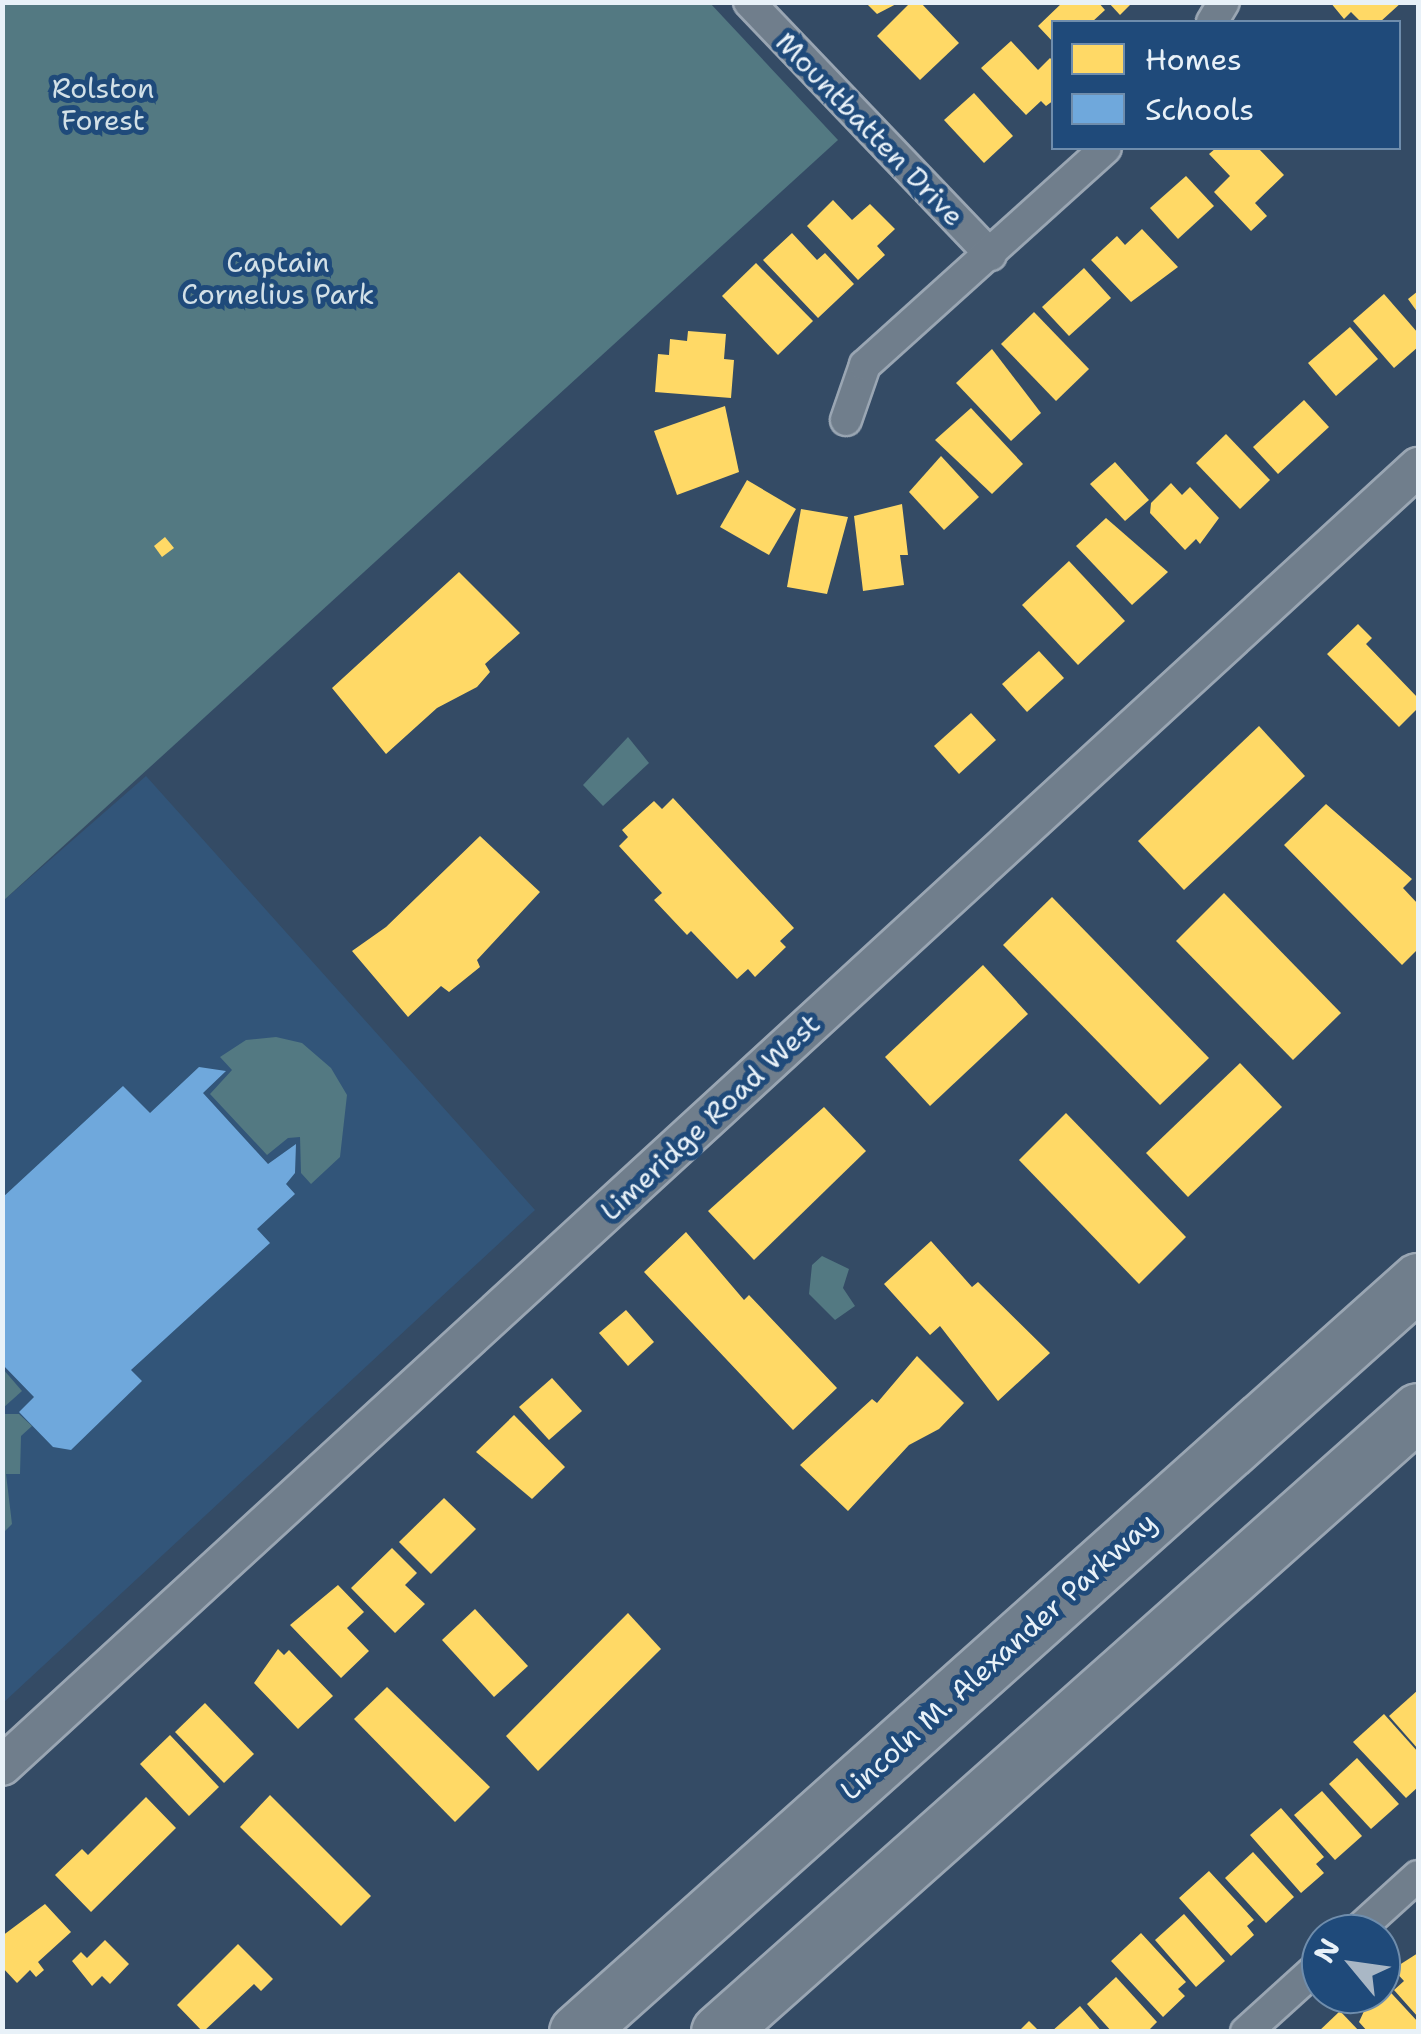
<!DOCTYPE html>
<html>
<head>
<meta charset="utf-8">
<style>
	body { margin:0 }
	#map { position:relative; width:1421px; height:2034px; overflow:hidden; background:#344b65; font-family:"Shantell Sans",sans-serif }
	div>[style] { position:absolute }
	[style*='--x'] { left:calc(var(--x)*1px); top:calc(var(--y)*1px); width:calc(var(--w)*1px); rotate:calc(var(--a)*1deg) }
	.built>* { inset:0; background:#325579 }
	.green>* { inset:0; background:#537982 }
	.homes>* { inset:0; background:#ffd966 }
	.schools>* { inset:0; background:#6fa8dc }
	.roads { filter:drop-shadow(2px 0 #9aa6b3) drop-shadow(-2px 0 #9aa6b3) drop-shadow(0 2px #9aa6b3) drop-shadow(0 -2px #9aa6b3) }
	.minor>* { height:30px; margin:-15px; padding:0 15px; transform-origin:15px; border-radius:15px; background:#707e8c }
	.tertiary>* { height:38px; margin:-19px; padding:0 19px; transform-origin:19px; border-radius:19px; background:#707e8c }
	.motorway>* { height:55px; margin:-27.5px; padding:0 27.5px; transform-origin:27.5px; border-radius:27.5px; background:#707e8c }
	span { translate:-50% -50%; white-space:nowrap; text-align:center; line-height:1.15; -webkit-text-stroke:10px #1f4a7a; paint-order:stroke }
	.park-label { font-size:28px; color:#d2e0e7 }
	.street-label { font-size:28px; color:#e8f1f8 }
	.frame { position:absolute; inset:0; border:5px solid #e8f1f8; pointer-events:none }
	.legend { position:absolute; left:1051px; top:20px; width:350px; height:130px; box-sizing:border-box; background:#1f4a7a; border:2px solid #6f8dac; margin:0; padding:12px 18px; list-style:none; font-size:30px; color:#e8f1f8 }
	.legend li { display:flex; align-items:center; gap:20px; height:50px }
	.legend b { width:50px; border:2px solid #6f8dac }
	.north { position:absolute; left:1301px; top:1914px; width:100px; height:100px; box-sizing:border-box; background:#1f4a7a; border:2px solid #6f8dac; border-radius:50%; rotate:299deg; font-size:28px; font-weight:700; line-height:40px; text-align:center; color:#e8f1f8 }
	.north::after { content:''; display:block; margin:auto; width:35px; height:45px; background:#a9b7c5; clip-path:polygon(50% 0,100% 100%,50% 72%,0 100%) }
</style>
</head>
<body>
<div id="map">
	<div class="built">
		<i style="clip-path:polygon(146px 776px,535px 1210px,3px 1703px,3px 901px)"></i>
	</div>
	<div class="green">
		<i style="clip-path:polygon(3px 3px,710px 3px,838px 140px,3px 901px)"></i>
		<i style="clip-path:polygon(628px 737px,649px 763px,603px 806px,583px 785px)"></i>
		<i style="clip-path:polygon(276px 1037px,302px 1043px,331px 1068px,347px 1095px,340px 1157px,311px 1184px,301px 1173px,300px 1137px,288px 1138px,267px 1155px,210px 1094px,232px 1070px,220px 1057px,246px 1040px)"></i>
		<i style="clip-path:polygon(822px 1256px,849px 1269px,843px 1288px,855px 1306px,835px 1320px,809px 1294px,812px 1265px)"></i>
		<i style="clip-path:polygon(3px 1369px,22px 1391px,3px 1408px)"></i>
		<i style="clip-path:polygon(3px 1414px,19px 1414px,32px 1426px,21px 1436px,20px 1474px,6px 1474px,12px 1524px,3px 1533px)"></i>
	</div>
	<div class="homes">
		<i style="clip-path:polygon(865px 2px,900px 2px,877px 14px)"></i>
		<i style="clip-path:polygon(911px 2px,920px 2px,959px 43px,920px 80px,877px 36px)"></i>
		<i style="clip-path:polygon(1063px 2px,1098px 2px,1105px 10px,1092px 22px,1054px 22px,1054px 43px,1038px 26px)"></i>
		<i style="clip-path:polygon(1108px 2px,1133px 2px,1120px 15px)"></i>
		<i style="clip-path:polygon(1330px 2px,1402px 2px,1380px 22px,1361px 22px,1351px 12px,1344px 19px)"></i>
		<i style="clip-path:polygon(1011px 41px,1038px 70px,1050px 58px,1054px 62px,1054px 100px,1046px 106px,1041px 101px,1026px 115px,981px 68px)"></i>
		<i style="clip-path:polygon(974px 93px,1013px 136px,984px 163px,944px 120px)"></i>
		<i style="clip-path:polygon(1216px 148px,1258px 148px,1284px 175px,1255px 203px,1267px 216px,1251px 231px,1214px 192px,1230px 176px,1209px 154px)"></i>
		<i style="clip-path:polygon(1186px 176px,1214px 206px,1178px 239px,1150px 208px)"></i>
		<i style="clip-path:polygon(833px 200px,852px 220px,870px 204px,895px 229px,877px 246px,885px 255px,858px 280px,807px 226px)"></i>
		<i style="clip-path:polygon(1142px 229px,1178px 267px,1131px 302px,1091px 260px,1117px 236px,1125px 245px)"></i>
		<i style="clip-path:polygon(792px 233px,817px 260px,825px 253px,854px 284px,818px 318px,763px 260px)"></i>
		<i style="clip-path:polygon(756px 263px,813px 321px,778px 355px,722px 296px)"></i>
		<i style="clip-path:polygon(1084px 268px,1111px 298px,1069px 336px,1042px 307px)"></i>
		<i style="clip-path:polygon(1418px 291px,1418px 313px,1408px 299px)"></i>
		<i style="clip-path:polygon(1384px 294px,1418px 333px,1418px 347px,1394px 368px,1353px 321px)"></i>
		<i style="clip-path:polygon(1034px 312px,1089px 369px,1056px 401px,1001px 344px)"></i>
		<i style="clip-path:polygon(1350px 327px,1378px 359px,1336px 396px,1308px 363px)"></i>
		<i style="clip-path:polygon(688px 331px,726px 334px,724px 359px,734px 360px,731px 398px,655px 392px,658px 354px,669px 355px,670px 339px,687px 341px)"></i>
		<i style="clip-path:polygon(992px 349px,1041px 413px,1011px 441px,956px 383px)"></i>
		<i style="clip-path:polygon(1304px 400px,1329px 427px,1278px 474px,1253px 447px)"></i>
		<i style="clip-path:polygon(725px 406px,739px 472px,677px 495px,654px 431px)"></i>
		<i style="clip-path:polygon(971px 408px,1023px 464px,992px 494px,935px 440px)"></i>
		<i style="clip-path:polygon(1226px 434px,1270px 480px,1240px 509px,1196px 463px)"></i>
		<i style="clip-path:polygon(941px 456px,979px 497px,944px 530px,909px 492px)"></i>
		<i style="clip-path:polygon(1115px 462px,1149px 500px,1125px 521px,1090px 484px)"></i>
		<i style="clip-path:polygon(747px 480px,796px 509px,769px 555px,720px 527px)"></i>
		<i style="clip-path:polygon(1171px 483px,1182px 495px,1190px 487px,1219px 518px,1200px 544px,1196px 539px,1185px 550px,1150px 513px,1151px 503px)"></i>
		<i style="clip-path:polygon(902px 504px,908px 555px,900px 555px,904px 585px,863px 591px,854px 516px)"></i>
		<i style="clip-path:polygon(801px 509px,848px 517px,827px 594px,787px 587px)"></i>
		<i style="clip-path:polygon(1106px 518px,1168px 572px,1132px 605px,1076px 546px)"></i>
		<i style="clip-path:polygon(165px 537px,174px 548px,162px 557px,154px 546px)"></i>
		<i style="clip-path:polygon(1069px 561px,1125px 621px,1078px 665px,1022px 605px)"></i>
		<i style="clip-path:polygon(459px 572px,520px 633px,485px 664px,490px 672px,477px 687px,437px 708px,386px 754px,332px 688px)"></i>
		<i style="clip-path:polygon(1358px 624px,1372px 638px,1366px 644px,1418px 698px,1418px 708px,1399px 727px,1327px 654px)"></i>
		<i style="clip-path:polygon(1039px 651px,1064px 678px,1027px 712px,1002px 684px)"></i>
		<i style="clip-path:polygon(971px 713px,996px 740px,959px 774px,934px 746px)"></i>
		<i style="clip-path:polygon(1259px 726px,1305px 776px,1184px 890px,1138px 841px)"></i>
		<i style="clip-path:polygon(673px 798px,794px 928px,780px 941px,786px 947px,755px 977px,748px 969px,737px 979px,691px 931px,687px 935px,654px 900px,662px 893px,619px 846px,628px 837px,622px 830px,654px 801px,662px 809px)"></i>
		<i style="clip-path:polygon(1326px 804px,1412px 879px,1403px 888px,1418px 904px,1418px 949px,1402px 965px,1284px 845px)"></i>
		<i style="clip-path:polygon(480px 836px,540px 892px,477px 960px,480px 967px,449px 992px,441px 986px,408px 1017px,352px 951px,386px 927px)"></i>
		<i style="clip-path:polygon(1224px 893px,1341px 1013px,1293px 1060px,1176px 941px)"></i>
		<i style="clip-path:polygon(1052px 897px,1209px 1058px,1160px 1105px,1003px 945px)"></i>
		<i style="clip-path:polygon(983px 965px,1028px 1014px,930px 1106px,885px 1057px)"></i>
		<i style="clip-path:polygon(1240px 1063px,1282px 1107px,1188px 1197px,1146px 1153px)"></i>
		<i style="clip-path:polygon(824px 1107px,866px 1151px,754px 1260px,708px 1211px)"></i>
		<i style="clip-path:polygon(1066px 1113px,1186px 1237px,1139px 1284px,1019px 1160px)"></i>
		<i style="clip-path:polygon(686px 1232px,744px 1300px,749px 1295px,837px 1388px,793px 1430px,644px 1272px)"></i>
		<i style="clip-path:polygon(931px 1241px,972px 1287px,978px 1282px,1050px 1353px,998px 1401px,940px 1326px,930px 1335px,884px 1284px)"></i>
		<i style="clip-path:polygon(626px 1310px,654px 1342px,628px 1366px,599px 1333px)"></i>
		<i style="clip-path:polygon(917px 1356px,964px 1403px,939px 1429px,909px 1445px,848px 1511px,800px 1465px,872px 1399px,877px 1403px)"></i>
		<i style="clip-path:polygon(552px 1378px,582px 1411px,549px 1440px,519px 1407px)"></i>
		<i style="clip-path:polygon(514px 1415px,565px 1467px,532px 1499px,476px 1452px)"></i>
		<i style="clip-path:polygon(444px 1498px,476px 1529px,431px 1574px,399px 1542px)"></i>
		<i style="clip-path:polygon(392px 1548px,417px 1573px,405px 1585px,425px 1604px,395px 1633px,351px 1588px)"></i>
		<i style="clip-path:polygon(338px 1585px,364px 1612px,347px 1628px,369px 1651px,341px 1678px,290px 1625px)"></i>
		<i style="clip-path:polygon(475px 1609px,528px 1666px,494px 1697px,442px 1640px)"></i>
		<i style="clip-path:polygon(628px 1613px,661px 1649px,538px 1771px,506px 1736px)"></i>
		<i style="clip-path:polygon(278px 1649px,284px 1655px,289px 1650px,333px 1696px,298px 1729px,254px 1683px)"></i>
		<i style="clip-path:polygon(387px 1687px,490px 1787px,455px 1822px,354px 1719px)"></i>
		<i style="clip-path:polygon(1418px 1690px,1418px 1749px,1389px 1716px)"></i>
		<i style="clip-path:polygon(205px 1703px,254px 1754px,224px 1783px,175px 1732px)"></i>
		<i style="clip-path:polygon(1384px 1714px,1418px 1752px,1418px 1787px,1406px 1798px,1353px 1742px)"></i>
		<i style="clip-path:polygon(170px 1735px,219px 1787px,189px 1816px,140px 1764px)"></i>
		<i style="clip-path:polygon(1357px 1758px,1399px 1804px,1371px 1829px,1329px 1784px)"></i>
		<i style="clip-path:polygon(1322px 1791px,1362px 1836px,1335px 1860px,1294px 1815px)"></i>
		<i style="clip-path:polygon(270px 1795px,371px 1896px,341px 1926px,240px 1827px)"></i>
		<i style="clip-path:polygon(146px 1797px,176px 1828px,91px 1912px,55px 1875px,82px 1849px,88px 1855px)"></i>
		<i style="clip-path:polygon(1281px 1808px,1324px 1857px,1316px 1864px,1324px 1873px,1301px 1893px,1250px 1835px)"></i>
		<i style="clip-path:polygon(1253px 1852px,1294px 1897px,1266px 1923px,1225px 1878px)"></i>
		<i style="clip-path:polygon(1209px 1871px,1254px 1920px,1247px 1926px,1254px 1935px,1231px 1956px,1179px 1898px)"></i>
		<i style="clip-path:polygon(45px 1904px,71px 1932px,38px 1962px,44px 1970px,36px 1977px,30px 1970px,17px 1983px,2px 1967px,2px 1936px)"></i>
		<i style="clip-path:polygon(1184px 1914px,1225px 1961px,1196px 1987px,1155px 1940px)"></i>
		<i style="clip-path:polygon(1141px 1933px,1186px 1982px,1178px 1989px,1185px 1996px,1163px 2017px,1111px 1961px)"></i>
		<i style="clip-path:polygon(105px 1940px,129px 1964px,110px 1984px,102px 1976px,92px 1986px,72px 1961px,81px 1952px,87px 1958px)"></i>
		<i style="clip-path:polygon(238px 1944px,273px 1979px,261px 1991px,254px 1984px,203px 2032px,177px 2005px)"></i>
		<i style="clip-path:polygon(1418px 1953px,1418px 2017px,1394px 1990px,1404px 1981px,1393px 1969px)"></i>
		<i style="clip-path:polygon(1116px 1977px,1157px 2022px,1147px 2032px,1112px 2032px,1087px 2004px)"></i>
		<i style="clip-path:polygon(1381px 1982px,1418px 2022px,1418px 2032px,1368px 2032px,1359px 2022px,1365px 2009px,1356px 1999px,1381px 1994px)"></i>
		<i style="clip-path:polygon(1080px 2006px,1102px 2032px,1051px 2032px)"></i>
		<i style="clip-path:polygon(1340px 2011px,1360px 2032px,1318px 2032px)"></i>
		<i style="clip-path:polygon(1029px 2021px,1040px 2032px,1018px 2032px)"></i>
	</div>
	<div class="schools">
		<i style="clip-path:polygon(199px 1067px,226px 1071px,203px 1093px,268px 1164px,296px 1144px,295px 1173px,286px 1184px,295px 1194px,257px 1229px,270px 1243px,131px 1370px,142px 1381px,71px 1450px,53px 1447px,19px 1412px,34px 1397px,2px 1364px,2px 1198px,123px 1086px,150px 1113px)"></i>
	</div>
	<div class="roads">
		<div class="minor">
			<i style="--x:749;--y:2;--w:350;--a:46.3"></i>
			<i style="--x:1212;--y:22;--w:23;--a:-59"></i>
			<i style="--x:846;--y:420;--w:58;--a:-70.9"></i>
			<i style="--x:865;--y:365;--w:324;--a:-42"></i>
			<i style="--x:1354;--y:1934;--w:86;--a:-42.2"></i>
			<i style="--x:1246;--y:2032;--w:101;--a:-42.2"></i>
		</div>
		<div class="tertiary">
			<i style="--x:2;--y:1766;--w:1922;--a:-42.53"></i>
		</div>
		<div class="motorway">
			<i style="--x:577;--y:2032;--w:1128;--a:-41.76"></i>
			<i style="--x:719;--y:2032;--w:935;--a:-41.62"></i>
		</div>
	</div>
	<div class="park-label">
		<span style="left:103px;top:104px">Rolston<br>Forest</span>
		<span style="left:278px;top:278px">Captain<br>Cornelius Park</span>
	</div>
	<div class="street-label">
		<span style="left:870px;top:129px;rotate:46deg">Mountbatten Drive</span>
		<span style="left:710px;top:1117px;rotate:-43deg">Limeridge Road West</span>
		<span style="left:998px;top:1656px;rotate:-42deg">Lincoln M. Alexander Parkway</span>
	</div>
	<div class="frame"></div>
	<ul class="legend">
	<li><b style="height:28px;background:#ffd966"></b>Homes</li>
	<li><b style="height:28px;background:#6fa8dc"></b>Schools</li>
	</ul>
	<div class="north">N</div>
</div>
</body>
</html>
